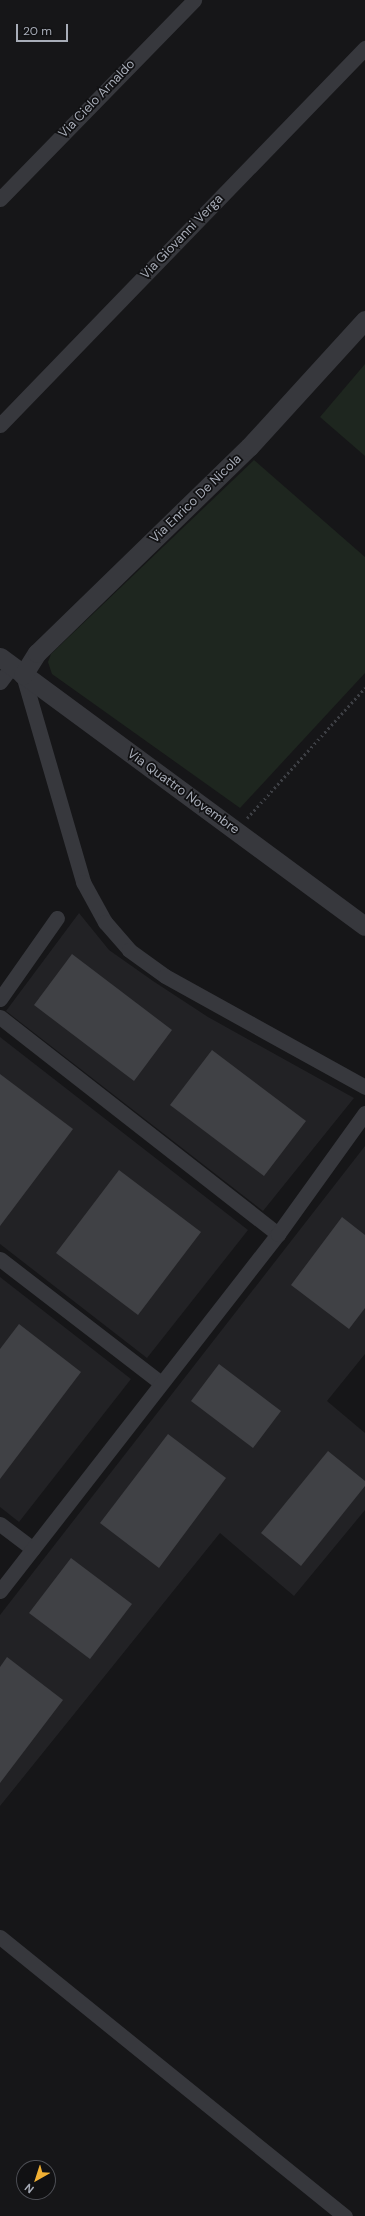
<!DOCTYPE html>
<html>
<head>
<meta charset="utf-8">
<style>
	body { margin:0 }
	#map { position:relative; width:365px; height:2216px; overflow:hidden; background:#161618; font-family:"DM Sans",sans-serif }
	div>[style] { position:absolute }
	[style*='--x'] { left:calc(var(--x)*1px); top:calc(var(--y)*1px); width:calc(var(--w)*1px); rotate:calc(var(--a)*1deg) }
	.built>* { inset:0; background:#222225 }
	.green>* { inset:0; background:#1e261f }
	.building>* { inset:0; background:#404145 }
	.path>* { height:2.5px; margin-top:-1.25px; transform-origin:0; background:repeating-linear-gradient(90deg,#3d3f44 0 2px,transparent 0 5px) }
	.minor>* { height:15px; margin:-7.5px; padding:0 7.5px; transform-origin:7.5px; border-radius:7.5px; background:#37383d }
	.tertiary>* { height:19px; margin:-9.5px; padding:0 9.5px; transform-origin:9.5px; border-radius:9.5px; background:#37383d }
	span { translate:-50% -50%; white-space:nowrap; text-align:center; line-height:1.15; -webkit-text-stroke:3.5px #111113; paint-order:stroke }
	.street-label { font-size:13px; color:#a8adb8 }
	.north { position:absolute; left:16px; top:2160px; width:40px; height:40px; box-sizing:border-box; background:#111113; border:1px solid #4d4f55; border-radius:50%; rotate:219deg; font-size:11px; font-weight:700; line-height:16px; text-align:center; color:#a8adb8 }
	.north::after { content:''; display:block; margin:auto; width:14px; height:18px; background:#f2b134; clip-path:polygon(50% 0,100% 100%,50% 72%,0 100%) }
	.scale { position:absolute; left:16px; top:24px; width:52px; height:18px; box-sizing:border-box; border:2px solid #a8adb8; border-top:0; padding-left:5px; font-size:12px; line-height:14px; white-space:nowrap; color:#a8adb8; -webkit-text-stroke:3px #111113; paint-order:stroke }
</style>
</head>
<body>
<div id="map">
	<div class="built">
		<i style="clip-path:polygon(79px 913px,109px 950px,153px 981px,208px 1017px,354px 1098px,263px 1211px,6px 1011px)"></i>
		<i style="clip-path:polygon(0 1037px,248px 1230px,147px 1358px,0 1244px)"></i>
		<i style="clip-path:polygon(365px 1146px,365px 1354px,327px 1401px,365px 1433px,365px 1510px,294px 1596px,220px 1533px,0 1806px,0 1615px)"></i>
		<i style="clip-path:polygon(0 1277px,131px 1379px,19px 1522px,0 1507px)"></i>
	</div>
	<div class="green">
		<i style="clip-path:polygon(365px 364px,365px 456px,320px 417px)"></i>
		<i style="clip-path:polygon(254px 460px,365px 557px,365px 673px,240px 808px,52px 674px,48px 662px,51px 654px)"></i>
	</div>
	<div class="building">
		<i style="clip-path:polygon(72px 954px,172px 1030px,134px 1081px,34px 1005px)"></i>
		<i style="clip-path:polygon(212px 1050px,306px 1121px,264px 1176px,170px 1105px)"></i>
		<i style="clip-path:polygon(0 1074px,73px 1129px,0 1226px)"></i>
		<i style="clip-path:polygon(119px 1170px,201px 1232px,138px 1315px,56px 1253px)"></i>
		<i style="clip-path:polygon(342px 1217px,365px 1235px,365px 1308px,349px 1329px,291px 1285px)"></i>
		<i style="clip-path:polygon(19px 1324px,81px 1372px,0 1479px,0 1349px)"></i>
		<i style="clip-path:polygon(219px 1364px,281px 1411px,253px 1448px,191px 1401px)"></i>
		<i style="clip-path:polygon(168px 1434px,226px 1478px,159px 1568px,100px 1523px)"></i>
		<i style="clip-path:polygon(328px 1451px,365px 1481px,365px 1486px,301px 1566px,261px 1533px)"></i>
		<i style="clip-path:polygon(71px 1558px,132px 1604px,90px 1659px,29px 1613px)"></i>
		<i style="clip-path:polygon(7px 1657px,63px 1700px,0 1783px,0 1667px)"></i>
	</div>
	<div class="path">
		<i style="--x:247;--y:818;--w:176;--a:-47.8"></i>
	</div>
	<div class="minor">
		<i style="--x:0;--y:199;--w:278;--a:-45.7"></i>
		<i style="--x:0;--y:425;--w:525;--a:-45.93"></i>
		<i style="--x:23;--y:675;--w:216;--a:73.8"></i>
		<i style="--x:83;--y:882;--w:46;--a:61.2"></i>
		<i style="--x:105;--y:922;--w:37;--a:49"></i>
		<i style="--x:129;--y:950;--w:44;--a:35.8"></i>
		<i style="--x:165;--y:976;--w:229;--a:29"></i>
		<i style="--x:0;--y:682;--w:20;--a:-53"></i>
		<i style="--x:0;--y:999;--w:99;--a:-54.9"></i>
		<i style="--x:0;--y:1017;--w:353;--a:38"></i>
		<i style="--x:0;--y:1259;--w:203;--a:37.6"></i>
		<i style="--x:0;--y:1524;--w:41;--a:37.1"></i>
		<i style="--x:0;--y:1591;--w:452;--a:-52.1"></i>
		<i style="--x:278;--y:1234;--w:149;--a:-54.3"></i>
		<i style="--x:0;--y:1937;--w:444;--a:39"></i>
	</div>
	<div class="tertiary">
		<i style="--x:0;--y:657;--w:453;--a:36.4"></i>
		<i style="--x:23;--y:675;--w:26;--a:-58"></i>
		<i style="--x:37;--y:653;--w:296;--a:-44.2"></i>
		<i style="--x:249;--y:447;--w:172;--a:-47.6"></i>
	</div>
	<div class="street-label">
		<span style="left:97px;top:99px;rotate:-46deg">Via Cielo Arnaldo</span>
		<span style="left:182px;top:237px;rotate:-46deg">Via Giovanni Verga</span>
		<span style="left:196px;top:499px;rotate:-44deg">Via Enrico De Nicola</span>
		<span style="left:183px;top:792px;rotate:36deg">Via Quattro Novembre</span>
	</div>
	<div class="north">N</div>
	<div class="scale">20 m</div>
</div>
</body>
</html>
